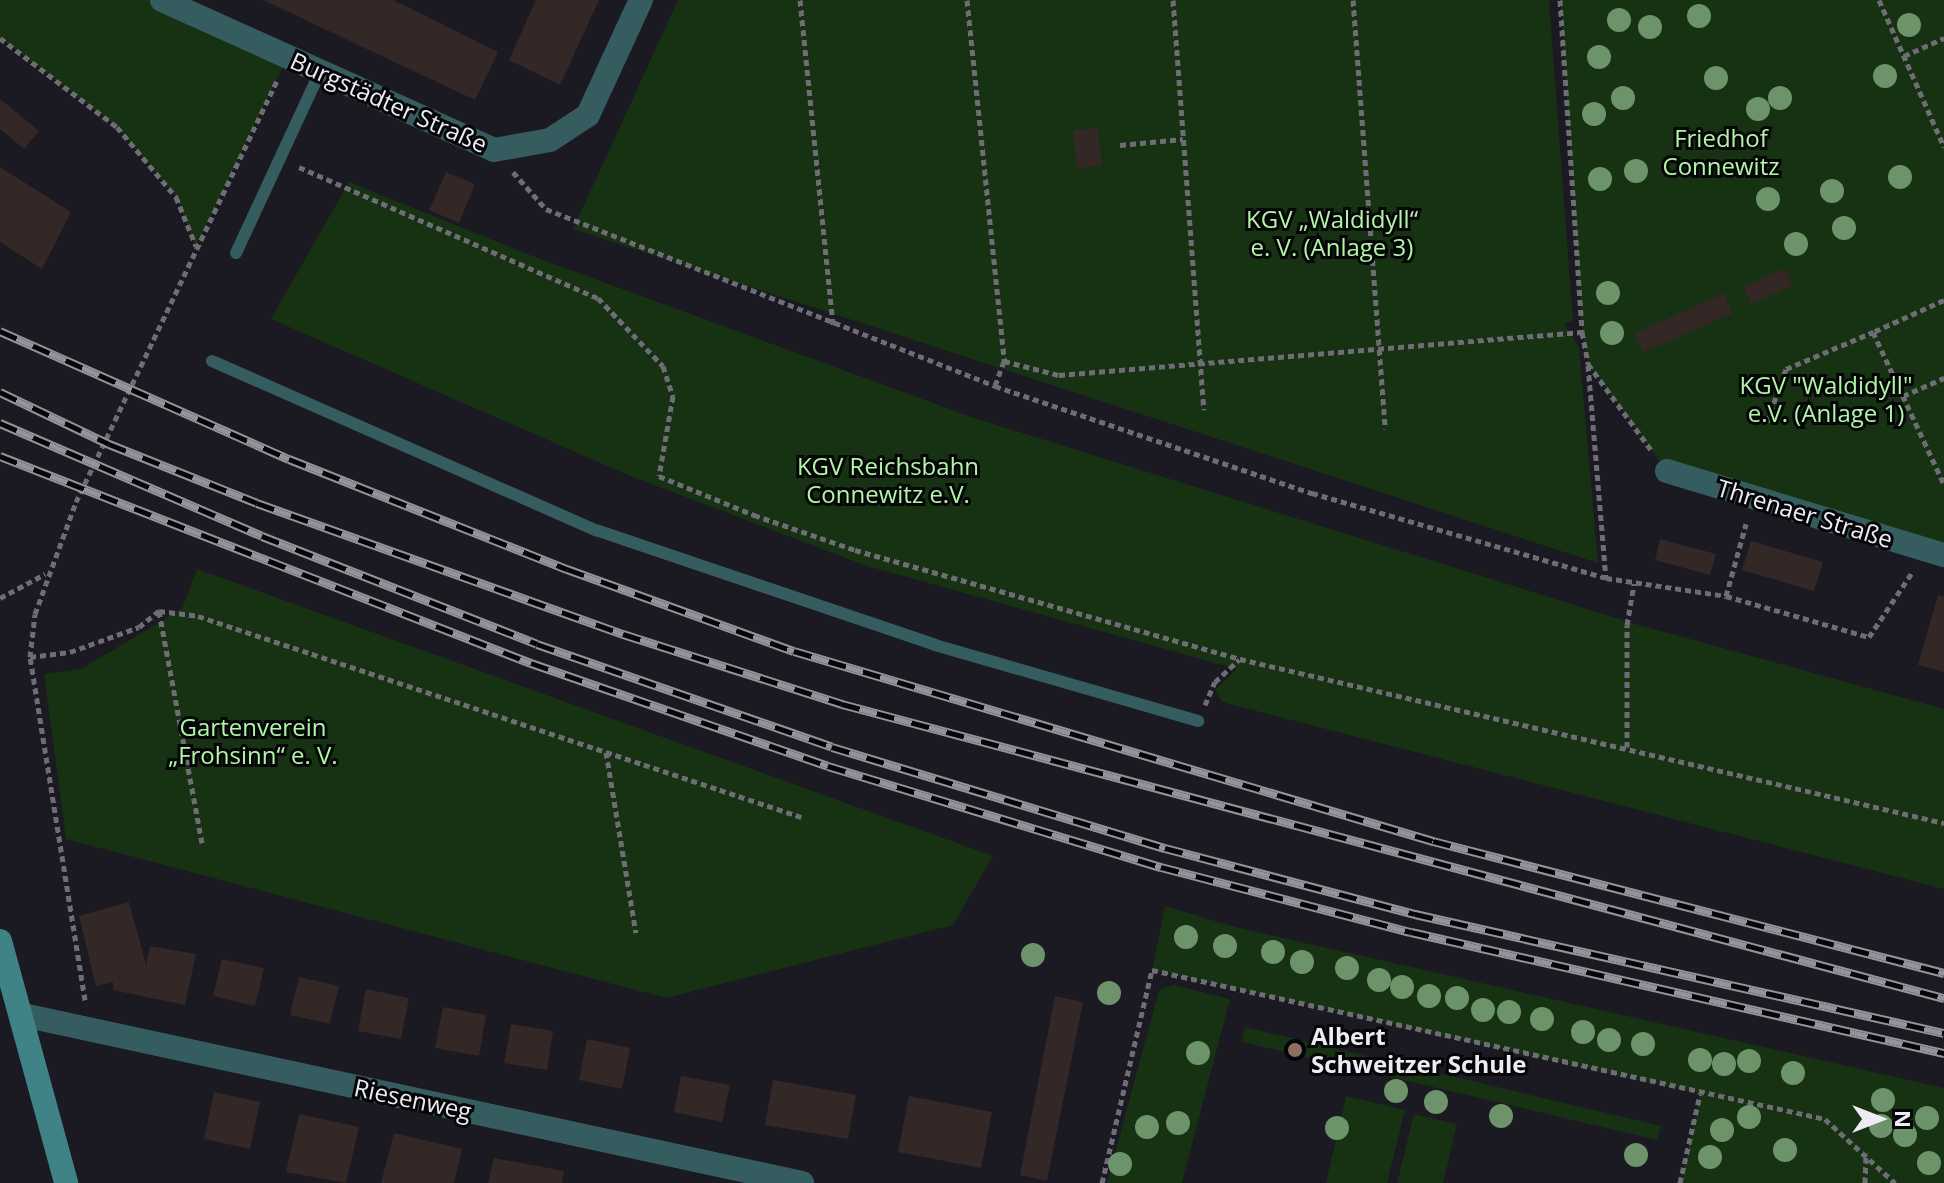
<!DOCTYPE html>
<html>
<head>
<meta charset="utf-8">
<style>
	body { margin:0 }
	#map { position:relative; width:1944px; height:1183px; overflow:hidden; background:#1b1922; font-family:"Open Sans",sans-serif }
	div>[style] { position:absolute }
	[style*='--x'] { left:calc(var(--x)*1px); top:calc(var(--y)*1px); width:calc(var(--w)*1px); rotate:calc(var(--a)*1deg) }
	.green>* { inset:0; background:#173113 }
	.building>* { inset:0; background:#332825 }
	.path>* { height:5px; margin-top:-2.5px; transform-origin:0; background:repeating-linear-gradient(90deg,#6e6d75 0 6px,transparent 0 10px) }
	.lane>* { height:12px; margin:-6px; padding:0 6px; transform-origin:6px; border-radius:6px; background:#355d5f }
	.street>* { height:24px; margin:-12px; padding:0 12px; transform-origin:12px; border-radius:12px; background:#355d5f }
	.secondary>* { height:24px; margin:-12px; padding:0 12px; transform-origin:12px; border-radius:12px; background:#3f8387 }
	.rail>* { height:9px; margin-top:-4.5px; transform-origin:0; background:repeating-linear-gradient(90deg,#060508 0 18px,#94939a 0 36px); box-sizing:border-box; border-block:2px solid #94939a }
	.trees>* { width:24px; height:24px; margin:-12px; border-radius:50%; background:#6d936a }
	.dots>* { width:22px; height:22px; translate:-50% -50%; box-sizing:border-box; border:4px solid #060508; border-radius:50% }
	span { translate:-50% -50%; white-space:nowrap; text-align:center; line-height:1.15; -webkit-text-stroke:6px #060508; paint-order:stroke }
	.street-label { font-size:24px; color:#edecf2 }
	.park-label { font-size:24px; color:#b0f7a5 }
	.poi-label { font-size:24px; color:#edecf2; font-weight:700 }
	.left { translate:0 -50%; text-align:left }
	.north { position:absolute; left:1840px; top:1079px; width:80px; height:80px; -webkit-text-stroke:6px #060508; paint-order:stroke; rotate:90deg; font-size:22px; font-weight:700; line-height:32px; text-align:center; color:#edecf2 }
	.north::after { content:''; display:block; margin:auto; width:28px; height:36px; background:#edecf2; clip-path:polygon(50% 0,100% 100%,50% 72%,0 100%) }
</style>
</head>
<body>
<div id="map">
	<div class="green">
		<i style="clip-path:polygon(0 0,162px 0,287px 58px,196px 247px,176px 197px,117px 127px,0 38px)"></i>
		<i style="clip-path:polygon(678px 0,1549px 0,1573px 321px,1564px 324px,1579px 347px,1598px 563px,573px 229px)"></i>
		<i style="clip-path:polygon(1560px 0,1944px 0,1944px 555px,1667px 471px,1588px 364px,1582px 332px)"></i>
		<i style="clip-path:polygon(349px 182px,527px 254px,974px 418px,1639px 625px,1944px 709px,1944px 889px,1222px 702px,1215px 690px,1237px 669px,864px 565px,628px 475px,271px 319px)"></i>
		<i style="clip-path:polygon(197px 569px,993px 856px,953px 925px,666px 998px,66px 839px,44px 674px,81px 669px,182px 609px)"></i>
		<i style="clip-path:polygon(1165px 906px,1235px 927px,1944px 1088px,1944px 1183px,1680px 1183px,1700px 1094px,1152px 970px)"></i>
		<i style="clip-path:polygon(1174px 985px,1230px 999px,1182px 1183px,1107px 1183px,1159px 990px)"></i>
		<i style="clip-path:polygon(1245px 1027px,1661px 1126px,1657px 1140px,1242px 1042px)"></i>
		<i style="clip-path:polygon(1346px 1096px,1405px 1110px,1387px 1183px,1326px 1183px)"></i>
		<i style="clip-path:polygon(1414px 1114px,1457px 1124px,1443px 1183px,1397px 1183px)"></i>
	</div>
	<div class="building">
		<i style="clip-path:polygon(263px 0,393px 0,498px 52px,475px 100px)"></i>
		<i style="clip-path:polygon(536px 0,599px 0,560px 85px,509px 60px)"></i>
		<i style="clip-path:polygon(0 99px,39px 131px,24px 149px,0 129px)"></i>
		<i style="clip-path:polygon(1098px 128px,1102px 166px,1077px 168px,1073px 130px)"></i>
		<i style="clip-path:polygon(0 167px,71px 212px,42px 269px,0 242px)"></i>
		<i style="clip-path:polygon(446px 172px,475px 184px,459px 223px,429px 210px)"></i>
		<i style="clip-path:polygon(1785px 268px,1793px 285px,1751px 304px,1743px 287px)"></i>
		<i style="clip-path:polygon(1724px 293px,1733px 313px,1643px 353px,1634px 334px)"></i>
		<i style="clip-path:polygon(1660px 539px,1716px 554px,1710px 575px,1655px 560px)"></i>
		<i style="clip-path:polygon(1751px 541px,1823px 562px,1814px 591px,1742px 570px)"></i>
		<i style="clip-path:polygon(1938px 595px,1944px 596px,1944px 672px,1918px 665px)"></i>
		<i style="clip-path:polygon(129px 902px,146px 965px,150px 946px,196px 954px,185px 1005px,113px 990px,113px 982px,96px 986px,79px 916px)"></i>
		<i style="clip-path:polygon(222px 959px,264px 968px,255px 1006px,213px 996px)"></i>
		<i style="clip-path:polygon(299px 977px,339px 986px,330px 1024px,290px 1015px)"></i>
		<i style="clip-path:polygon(366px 989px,409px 998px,401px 1039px,358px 1031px)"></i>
		<i style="clip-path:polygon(1055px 996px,1083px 1002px,1047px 1181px,1020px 1175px)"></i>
		<i style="clip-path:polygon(443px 1007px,486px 1015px,479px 1056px,435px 1048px)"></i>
		<i style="clip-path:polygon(511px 1024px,553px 1031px,547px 1070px,504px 1063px)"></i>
		<i style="clip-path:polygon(587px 1039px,630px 1048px,622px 1089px,579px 1080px)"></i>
		<i style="clip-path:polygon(681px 1076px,730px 1085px,722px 1122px,674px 1112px)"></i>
		<i style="clip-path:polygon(773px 1080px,856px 1095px,848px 1139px,765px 1125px)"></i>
		<i style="clip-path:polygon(214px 1092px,260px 1102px,250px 1149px,204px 1139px)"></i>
		<i style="clip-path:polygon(909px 1096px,992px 1112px,981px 1168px,898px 1152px)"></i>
		<i style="clip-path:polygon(299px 1114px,359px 1127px,346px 1183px,286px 1172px)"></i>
		<i style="clip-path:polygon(394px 1133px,462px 1149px,454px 1183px,381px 1183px)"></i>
		<i style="clip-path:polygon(494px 1158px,564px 1171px,562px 1183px,488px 1183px)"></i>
	</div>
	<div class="path">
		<i style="--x:800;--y:0;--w:327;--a:84.2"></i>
		<i style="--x:967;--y:0;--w:363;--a:84.1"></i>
		<i style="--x:1004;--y:361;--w:27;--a:110"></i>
		<i style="--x:1173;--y:0;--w:411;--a:85.7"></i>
		<i style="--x:1353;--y:0;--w:430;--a:85.7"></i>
		<i style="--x:1560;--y:0;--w:333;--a:86.2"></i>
		<i style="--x:1582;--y:332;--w:33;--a:79"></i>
		<i style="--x:1588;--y:364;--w:108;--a:53.7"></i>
		<i style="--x:1879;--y:0;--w:161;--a:66.1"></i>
		<i style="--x:0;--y:38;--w:147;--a:37.3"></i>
		<i style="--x:117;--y:127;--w:92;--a:49.9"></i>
		<i style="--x:176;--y:197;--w:53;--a:67.8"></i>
		<i style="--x:1904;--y:56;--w:44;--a:-24.2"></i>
		<i style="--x:1120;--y:145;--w:63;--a:-5.4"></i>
		<i style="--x:299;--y:167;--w:326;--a:23.7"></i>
		<i style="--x:598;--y:298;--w:94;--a:46.3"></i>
		<i style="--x:663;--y:366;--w:32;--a:72"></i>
		<i style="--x:673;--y:396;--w:81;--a:99.9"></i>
		<i style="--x:659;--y:476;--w:103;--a:22.3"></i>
		<i style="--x:754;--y:515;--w:107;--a:19.1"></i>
		<i style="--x:855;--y:550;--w:400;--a:15.8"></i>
		<i style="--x:1240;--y:659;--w:723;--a:13.11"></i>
		<i style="--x:513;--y:172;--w:50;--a:48.3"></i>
		<i style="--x:546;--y:209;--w:483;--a:21.5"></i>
		<i style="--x:995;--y:386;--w:335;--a:18.7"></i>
		<i style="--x:1312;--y:493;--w:306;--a:16.1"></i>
		<i style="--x:1606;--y:578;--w:121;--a:8.5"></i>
		<i style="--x:1726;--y:596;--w:149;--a:16"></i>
		<i style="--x:1869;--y:637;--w:79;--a:-56.3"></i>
		<i style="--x:1944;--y:300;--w:78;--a:155.7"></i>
		<i style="--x:1873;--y:332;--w:168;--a:65"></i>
		<i style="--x:1004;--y:361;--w:57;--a:14.3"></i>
		<i style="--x:1059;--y:375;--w:525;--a:-4.7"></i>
		<i style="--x:1588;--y:365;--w:214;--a:85.2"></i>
		<i style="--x:1903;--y:396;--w:45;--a:-23.7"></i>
		<i style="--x:1767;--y:422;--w:56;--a:-70.3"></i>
		<i style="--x:1786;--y:369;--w:95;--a:-23"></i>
		<i style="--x:1726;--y:596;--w:75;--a:-74.5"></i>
		<i style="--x:0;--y:598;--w:51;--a:-28.1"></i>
		<i style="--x:159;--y:611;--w:236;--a:79.5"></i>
		<i style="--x:30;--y:657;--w:40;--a:-7.1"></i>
		<i style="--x:70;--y:652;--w:73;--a:-19.9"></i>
		<i style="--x:139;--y:627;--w:26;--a:-39"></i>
		<i style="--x:159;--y:611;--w:39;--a:7"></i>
		<i style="--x:198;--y:616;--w:636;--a:18.43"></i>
		<i style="--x:1205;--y:705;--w:25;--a:-67"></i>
		<i style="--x:1215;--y:682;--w:33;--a:-43"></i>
		<i style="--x:1627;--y:747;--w:122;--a:-90"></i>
		<i style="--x:1627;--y:625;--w:42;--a:-80.3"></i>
		<i style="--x:606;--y:752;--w:183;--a:80.6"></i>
		<i style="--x:85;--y:1000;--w:347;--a:-99.1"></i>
		<i style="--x:30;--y:657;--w:43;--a:-83.4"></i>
		<i style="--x:35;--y:614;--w:119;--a:-69.9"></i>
		<i style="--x:76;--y:502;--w:467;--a:-64.5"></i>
		<i style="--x:1102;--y:1183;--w:219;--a:-76.8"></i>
		<i style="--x:1152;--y:970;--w:689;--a:12.48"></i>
		<i style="--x:1825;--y:1119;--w:95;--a:42.4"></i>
		<i style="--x:1680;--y:1183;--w:91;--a:-77.3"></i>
		<i style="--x:1865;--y:1183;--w:30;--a:-88"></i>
	</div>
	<div class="lane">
		<i style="--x:236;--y:253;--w:200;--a:-65.1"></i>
		<i style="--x:212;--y:361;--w:420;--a:23.8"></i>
		<i style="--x:596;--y:530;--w:358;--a:18.7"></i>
		<i style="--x:935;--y:645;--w:274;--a:16.1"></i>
	</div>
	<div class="street">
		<i style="--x:162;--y:0;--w:364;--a:24.3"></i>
		<i style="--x:494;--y:150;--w:57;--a:-10.1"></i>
		<i style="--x:550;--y:140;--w:45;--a:-33.3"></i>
		<i style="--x:588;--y:115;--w:127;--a:-65.3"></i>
		<i style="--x:1667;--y:471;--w:289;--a:16.9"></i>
		<i style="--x:23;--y:1015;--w:797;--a:12.17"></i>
	</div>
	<div class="secondary">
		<i style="--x:0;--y:941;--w:251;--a:74.7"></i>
	</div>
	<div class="rail">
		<i style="--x:0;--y:331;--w:316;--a:23.9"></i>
		<i style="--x:289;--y:459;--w:299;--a:21.6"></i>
		<i style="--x:567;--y:569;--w:241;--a:19.9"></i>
		<i style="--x:794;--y:651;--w:667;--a:16.56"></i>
		<i style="--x:1433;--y:841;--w:528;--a:14.48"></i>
		<i style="--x:0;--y:392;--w:121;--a:25.5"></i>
		<i style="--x:109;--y:444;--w:159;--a:21.7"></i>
		<i style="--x:257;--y:503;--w:389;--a:19.7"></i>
		<i style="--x:623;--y:634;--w:230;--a:17.7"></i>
		<i style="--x:842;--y:704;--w:1141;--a:14.94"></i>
		<i style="--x:0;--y:423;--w:285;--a:23.3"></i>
		<i style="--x:262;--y:536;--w:295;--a:21.4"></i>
		<i style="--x:537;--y:644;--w:312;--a:19.2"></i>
		<i style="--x:832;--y:747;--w:348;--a:16.9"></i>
		<i style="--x:1165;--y:848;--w:259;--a:14.8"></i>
		<i style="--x:1415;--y:914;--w:542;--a:12.68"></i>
		<i style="--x:0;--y:456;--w:570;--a:21.3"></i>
		<i style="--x:531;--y:663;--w:314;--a:19.1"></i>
		<i style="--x:828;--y:766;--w:348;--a:16.9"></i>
		<i style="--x:1161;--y:867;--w:258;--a:14.6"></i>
		<i style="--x:1411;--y:932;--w:547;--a:12.79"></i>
	</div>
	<div class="trees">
		<i style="left:1699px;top:16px"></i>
		<i style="left:1619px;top:20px"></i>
		<i style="left:1909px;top:25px"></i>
		<i style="left:1650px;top:27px"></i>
		<i style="left:1599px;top:57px"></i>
		<i style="left:1885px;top:76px"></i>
		<i style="left:1716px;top:78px"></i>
		<i style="left:1623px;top:98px"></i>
		<i style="left:1780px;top:98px"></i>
		<i style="left:1758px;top:109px"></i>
		<i style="left:1594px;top:114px"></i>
		<i style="left:1636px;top:171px"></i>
		<i style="left:1900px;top:177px"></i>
		<i style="left:1600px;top:179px"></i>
		<i style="left:1832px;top:191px"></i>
		<i style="left:1768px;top:199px"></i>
		<i style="left:1844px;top:228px"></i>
		<i style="left:1796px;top:244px"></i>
		<i style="left:1608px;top:293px"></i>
		<i style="left:1612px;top:333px"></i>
		<i style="left:1186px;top:937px"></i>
		<i style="left:1225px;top:946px"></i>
		<i style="left:1273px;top:952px"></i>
		<i style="left:1033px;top:955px"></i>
		<i style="left:1302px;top:962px"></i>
		<i style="left:1347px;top:968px"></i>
		<i style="left:1379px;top:980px"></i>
		<i style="left:1402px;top:987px"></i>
		<i style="left:1109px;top:993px"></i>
		<i style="left:1429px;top:996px"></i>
		<i style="left:1457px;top:998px"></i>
		<i style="left:1483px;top:1010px"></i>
		<i style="left:1509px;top:1012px"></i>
		<i style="left:1542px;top:1019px"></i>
		<i style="left:1583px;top:1032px"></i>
		<i style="left:1609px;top:1040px"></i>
		<i style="left:1643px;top:1044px"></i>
		<i style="left:1198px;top:1053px"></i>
		<i style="left:1700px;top:1060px"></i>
		<i style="left:1749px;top:1061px"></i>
		<i style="left:1724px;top:1064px"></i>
		<i style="left:1793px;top:1073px"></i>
		<i style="left:1396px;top:1091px"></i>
		<i style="left:1883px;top:1100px"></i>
		<i style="left:1436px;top:1102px"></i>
		<i style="left:1501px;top:1116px"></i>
		<i style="left:1749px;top:1117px"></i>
		<i style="left:1927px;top:1118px"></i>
		<i style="left:1178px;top:1123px"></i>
		<i style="left:1881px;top:1126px"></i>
		<i style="left:1147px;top:1127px"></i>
		<i style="left:1337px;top:1128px"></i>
		<i style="left:1722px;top:1130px"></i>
		<i style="left:1905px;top:1135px"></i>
		<i style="left:1785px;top:1150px"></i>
		<i style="left:1636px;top:1155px"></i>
		<i style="left:1710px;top:1157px"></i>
		<i style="left:1929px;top:1163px"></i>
		<i style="left:1120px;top:1164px"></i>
	</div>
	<div class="dots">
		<i style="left:1295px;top:1050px;background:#8d6e63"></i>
	</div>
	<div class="street-label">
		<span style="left:389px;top:102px;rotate:24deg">Burgstädter Straße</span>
		<span style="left:1805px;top:513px;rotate:17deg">Threnaer Straße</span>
		<span style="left:413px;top:1099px;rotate:12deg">Riesenweg</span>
	</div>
	<div class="park-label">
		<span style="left:1721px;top:152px">Friedhof<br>Connewitz</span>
		<span style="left:1332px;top:233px">KGV „Waldidyll“<br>e. V. (Anlage 3)</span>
		<span style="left:1826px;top:399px">KGV "Waldidyll"<br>e.V. (Anlage 1)</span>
		<span style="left:888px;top:480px">KGV Reichsbahn<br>Connewitz e.V.</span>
		<span style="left:253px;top:741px">Gartenverein<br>„Frohsinn“ e. V.</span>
	</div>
	<div class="poi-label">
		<span class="left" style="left:1311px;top:1050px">Albert<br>Schweitzer Schule</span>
	</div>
	<div class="north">N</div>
</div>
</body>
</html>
